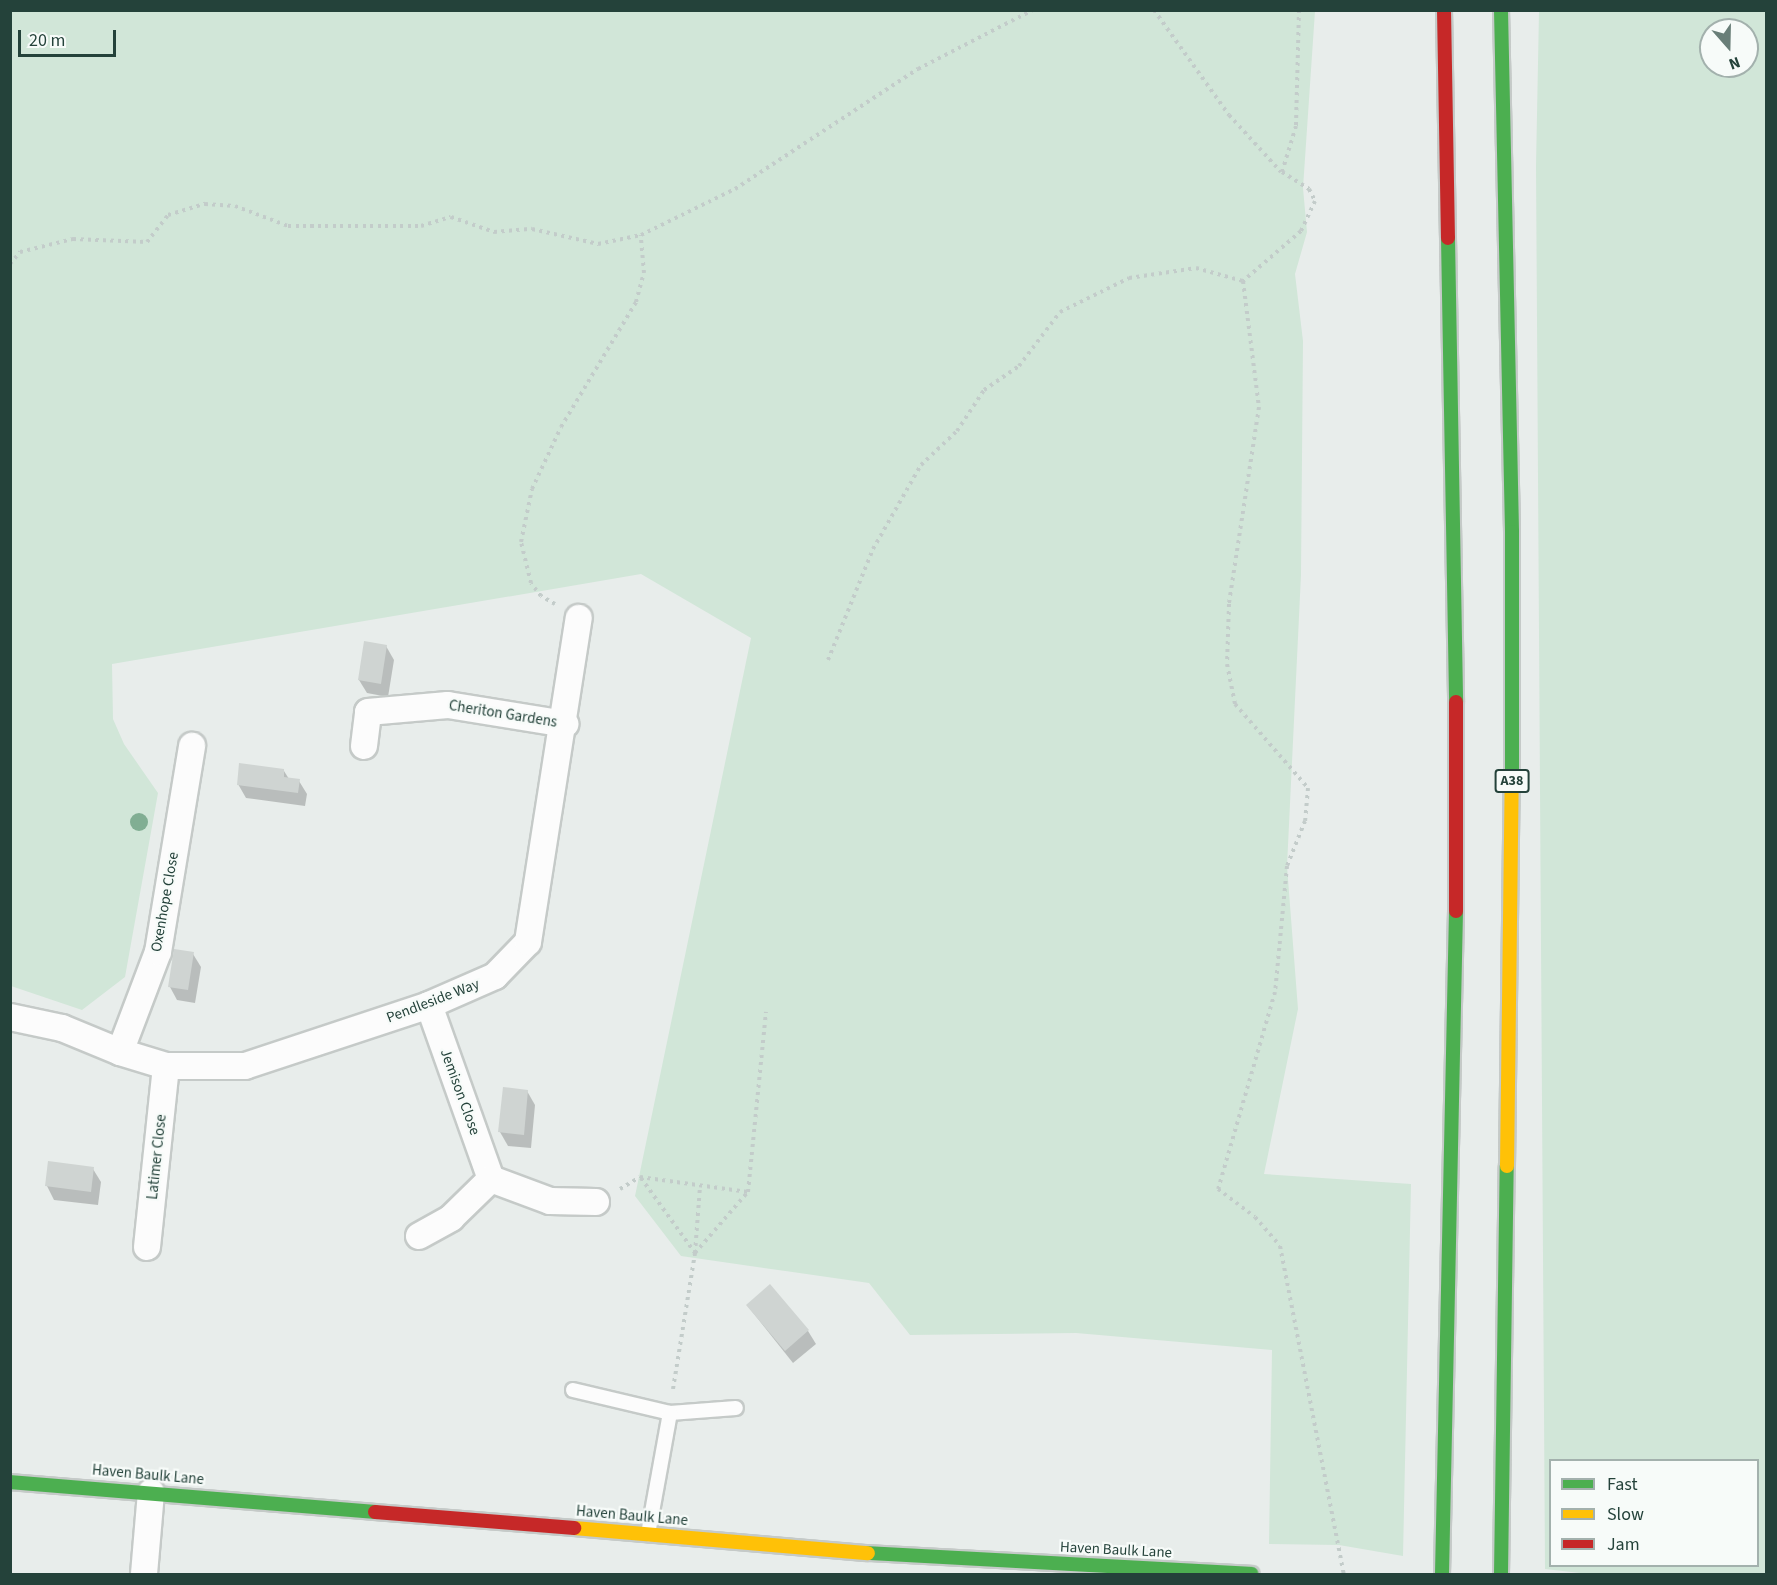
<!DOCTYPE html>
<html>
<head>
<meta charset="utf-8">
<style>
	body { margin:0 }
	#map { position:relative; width:1777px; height:1585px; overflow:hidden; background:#e8edeb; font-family:"Source Sans 3",sans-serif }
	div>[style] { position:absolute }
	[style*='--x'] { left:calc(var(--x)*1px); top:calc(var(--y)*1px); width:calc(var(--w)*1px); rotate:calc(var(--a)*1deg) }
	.green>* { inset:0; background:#d1e6d8 }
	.shadow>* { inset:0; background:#0003 }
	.building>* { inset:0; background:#cfd4d2 }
	.path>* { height:4px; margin-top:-2px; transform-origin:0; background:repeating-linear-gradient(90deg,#c3ccca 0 3px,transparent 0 7.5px) }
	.roads { filter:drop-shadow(2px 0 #c5cac8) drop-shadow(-2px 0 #c5cac8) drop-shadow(0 2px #c5cac8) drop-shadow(0 -2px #c5cac8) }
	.lane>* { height:14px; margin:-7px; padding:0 7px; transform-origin:7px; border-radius:7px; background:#fcfcfc }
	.street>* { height:26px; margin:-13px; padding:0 13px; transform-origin:13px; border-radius:13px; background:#fcfcfc }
	.fast>* { height:14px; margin:-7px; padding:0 7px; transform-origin:7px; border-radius:7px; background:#4caf50 }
	.slow>* { height:14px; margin:-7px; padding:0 7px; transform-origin:7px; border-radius:7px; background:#ffc107 }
	.jam>* { height:14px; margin:-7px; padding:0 7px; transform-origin:7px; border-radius:7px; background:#c62828 }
	.trees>* { width:18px; height:18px; margin:-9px; border-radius:50%; background:#81ae93 }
	span { translate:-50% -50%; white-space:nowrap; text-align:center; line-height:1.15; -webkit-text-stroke:4.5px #f7fbf9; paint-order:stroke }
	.shield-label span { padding:2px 4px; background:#f7fbf9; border:2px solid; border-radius:4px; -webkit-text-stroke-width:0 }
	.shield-label { font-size:14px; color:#24423a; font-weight:700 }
	.street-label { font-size:15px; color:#24423a }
	.frame { position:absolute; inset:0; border:12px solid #24423a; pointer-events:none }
	.legend { position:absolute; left:1549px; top:1459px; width:210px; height:108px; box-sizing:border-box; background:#f7fbf9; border:2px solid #a3b1ad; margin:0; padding:8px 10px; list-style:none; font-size:18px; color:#24423a }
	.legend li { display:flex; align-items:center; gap:12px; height:30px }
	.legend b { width:30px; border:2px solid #a3b1ad }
	.north { position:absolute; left:1699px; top:18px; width:60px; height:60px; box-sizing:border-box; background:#f7fbf9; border:2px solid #a3b1ad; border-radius:50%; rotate:160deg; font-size:16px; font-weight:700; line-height:24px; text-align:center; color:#24423a }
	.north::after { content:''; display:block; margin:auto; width:21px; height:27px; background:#697e78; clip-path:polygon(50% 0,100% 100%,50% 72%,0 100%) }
	.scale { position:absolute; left:18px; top:30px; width:98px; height:27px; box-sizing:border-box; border:3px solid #24423a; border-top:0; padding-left:8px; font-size:18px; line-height:21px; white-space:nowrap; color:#24423a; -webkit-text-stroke:4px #f7fbf9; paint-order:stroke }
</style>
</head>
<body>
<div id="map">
	<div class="green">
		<i style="clip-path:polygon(10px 11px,1315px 11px,1303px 188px,1307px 232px,1295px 274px,1303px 341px,1301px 575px,1287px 866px,1298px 1009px,1264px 1174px,1411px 1184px,1403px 1556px,1339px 1545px,1269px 1544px,1272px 1350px,1076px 1333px,910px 1335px,869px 1283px,681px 1256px,635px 1196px,751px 638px,641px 574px,112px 664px,113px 719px,124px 744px,158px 793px,125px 977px,82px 1010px,11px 986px)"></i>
		<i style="clip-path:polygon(evenodd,1539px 11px,1766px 11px,1766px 1574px,1589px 1574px,1545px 1569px,1536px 166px,1539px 11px,1711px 30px,1747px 30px,1747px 66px,1711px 66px,1711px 30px,1539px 11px,1550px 1460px,1758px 1460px,1758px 1566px,1550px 1566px,1550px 1460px)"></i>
	</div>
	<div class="shadow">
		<i style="clip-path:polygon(386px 646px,394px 660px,388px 697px,367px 693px,359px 680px)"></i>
		<i style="clip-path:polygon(284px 771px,289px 779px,299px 781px,307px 794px,305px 806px,246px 798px,238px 784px)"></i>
		<i style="clip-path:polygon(193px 954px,201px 967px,195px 1003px,177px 1000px,170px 987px)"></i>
		<i style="clip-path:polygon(527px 1091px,535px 1105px,531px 1148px,508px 1146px,500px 1132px)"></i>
		<i style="clip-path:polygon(93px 1169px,101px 1182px,98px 1205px,54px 1200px,47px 1186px)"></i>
		<i style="clip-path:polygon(747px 1305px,808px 1331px,816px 1344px,793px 1363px)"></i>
	</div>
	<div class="building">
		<i style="clip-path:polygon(364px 641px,387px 645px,381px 684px,358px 680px)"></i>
		<i style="clip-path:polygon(239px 763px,284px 769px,284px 777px,300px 779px,298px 793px,237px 785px)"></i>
		<i style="clip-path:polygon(174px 949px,194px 952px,188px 990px,168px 987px)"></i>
		<i style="clip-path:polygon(503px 1087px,528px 1090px,524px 1135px,498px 1132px)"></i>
		<i style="clip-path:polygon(48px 1161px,94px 1167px,91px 1192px,45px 1186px)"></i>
		<i style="clip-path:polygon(770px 1284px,809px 1330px,785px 1351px,746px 1305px)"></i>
	</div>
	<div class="path">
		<i style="--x:1154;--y:10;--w:129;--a:54.5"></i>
		<i style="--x:1229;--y:115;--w:77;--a:47.6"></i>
		<i style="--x:1299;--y:10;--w:116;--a:91.5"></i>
		<i style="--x:1296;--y:126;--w:48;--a:106.9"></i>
		<i style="--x:1282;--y:172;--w:32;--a:32"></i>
		<i style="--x:1309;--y:189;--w:13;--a:63"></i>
		<i style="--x:1315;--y:201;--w:33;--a:115"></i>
		<i style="--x:1301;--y:231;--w:77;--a:139.2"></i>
		<i style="--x:1243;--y:281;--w:127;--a:82.8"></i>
		<i style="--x:1259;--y:407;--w:199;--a:98.7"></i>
		<i style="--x:1229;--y:604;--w:60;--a:91.9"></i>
		<i style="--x:1227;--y:664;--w:41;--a:78.7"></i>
		<i style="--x:1235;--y:704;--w:111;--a:49"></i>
		<i style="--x:1308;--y:788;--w:33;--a:95"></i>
		<i style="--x:1305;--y:821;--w:48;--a:111.8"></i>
		<i style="--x:1287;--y:866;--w:127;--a:95.4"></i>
		<i style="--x:1275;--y:992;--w:205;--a:106.1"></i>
		<i style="--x:1218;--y:1189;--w:46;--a:37.1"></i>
		<i style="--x:1255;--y:1217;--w:38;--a:49"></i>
		<i style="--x:1280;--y:1246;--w:334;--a:79"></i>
		<i style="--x:10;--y:264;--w:16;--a:-50"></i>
		<i style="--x:20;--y:252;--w:55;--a:-13.8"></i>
		<i style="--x:73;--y:239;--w:74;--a:2.3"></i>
		<i style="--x:147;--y:242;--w:34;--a:-52"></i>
		<i style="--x:168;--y:215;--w:39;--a:-17"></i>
		<i style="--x:205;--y:204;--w:30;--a:4"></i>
		<i style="--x:235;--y:206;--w:57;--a:20.7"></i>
		<i style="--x:288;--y:226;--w:133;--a:0"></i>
		<i style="--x:421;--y:226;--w:31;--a:-17"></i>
		<i style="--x:451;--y:217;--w:46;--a:19.2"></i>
		<i style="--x:494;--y:232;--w:38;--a:-5"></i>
		<i style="--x:532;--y:229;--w:68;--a:12.8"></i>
		<i style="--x:598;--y:244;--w:44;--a:-11.8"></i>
		<i style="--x:555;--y:604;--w:16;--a:-150"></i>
		<i style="--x:541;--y:596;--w:16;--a:-128"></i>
		<i style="--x:531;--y:583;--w:42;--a:-103.7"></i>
		<i style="--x:521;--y:542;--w:54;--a:-78.3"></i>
		<i style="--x:532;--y:489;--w:68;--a:-64.9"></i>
		<i style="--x:561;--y:427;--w:146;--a:-59"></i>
		<i style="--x:636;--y:302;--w:30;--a:-75"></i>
		<i style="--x:644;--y:273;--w:38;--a:-95"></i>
		<i style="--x:641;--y:235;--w:105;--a:-26.1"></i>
		<i style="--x:735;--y:189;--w:219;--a:-33.3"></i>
		<i style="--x:918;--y:69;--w:129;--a:-27.2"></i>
		<i style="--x:828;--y:660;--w:120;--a:-67.9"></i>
		<i style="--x:873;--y:549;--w:97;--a:-60.3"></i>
		<i style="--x:921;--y:465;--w:50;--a:-43.4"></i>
		<i style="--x:957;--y:431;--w:49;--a:-56.6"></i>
		<i style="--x:984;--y:390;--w:42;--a:-34.4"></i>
		<i style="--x:1019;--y:366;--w:68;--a:-52.8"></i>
		<i style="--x:1060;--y:312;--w:77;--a:-26.2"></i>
		<i style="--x:1129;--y:278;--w:68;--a:-8.5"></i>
		<i style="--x:1196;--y:268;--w:49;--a:15.5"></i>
		<i style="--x:641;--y:1178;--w:92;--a:54.2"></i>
		<i style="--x:695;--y:1253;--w:67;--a:-85.7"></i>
		<i style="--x:620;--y:1189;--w:23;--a:-31"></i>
		<i style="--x:640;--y:1177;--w:109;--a:7.9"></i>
		<i style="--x:748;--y:1192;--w:181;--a:-84.3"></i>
		<i style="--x:673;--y:1389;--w:138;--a:-80.8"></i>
		<i style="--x:695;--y:1253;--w:79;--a:-49.1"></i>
	</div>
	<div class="roads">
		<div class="lane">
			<i style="--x:573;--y:1390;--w:100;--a:13.3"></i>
			<i style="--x:670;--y:1413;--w:66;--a:-4.3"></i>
			<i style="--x:648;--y:1534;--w:123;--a:-79.7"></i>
		</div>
		<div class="street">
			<i style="--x:364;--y:746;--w:34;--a:-83"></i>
			<i style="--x:368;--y:712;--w:80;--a:-5"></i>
			<i style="--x:448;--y:705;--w:119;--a:9.2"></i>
			<i style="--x:429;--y:1005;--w:185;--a:70.4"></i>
			<i style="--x:491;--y:1179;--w:63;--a:20.4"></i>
			<i style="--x:550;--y:1201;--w:46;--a:1.2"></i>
			<i style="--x:10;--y:1017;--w:53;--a:11.9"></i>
			<i style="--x:62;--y:1028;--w:63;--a:22.5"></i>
			<i style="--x:120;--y:1052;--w:48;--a:16.9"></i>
			<i style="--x:166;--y:1066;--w:79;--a:0"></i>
			<i style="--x:245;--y:1066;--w:194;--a:-18.3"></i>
			<i style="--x:429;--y:1005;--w:72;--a:-23.7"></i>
			<i style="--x:495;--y:976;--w:47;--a:-45.9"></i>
			<i style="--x:528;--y:942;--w:328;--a:-81.1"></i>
			<i style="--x:120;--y:1052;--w:107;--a:-69.2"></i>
			<i style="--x:158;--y:952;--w:209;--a:-80.6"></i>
			<i style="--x:419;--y:1236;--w:37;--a:-29"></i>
			<i style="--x:451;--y:1218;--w:56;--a:-44.3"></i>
			<i style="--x:147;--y:1247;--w:182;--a:-84"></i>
			<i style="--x:144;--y:1574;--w:82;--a:-85.1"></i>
		</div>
		<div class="fast">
			<i style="--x:1501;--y:10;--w:522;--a:88.79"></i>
			<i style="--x:1512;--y:532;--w:247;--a:90"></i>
			<i style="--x:1448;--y:238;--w:464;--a:89"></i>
			<i style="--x:10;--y:1482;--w:366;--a:4.7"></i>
			<i style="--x:868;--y:1553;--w:384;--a:3.1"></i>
			<i style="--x:1442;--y:1574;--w:663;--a:-88.79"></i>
			<i style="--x:1501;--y:1574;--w:408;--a:-89.2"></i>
		</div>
		<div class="slow">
			<i style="--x:1507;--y:1166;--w:387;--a:-89.3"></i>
			<i style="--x:574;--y:1528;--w:295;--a:4.9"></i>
		</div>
		<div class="jam">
			<i style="--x:1444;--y:10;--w:228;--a:89"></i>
			<i style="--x:1456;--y:911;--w:209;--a:-90"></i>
			<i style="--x:375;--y:1512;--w:200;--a:4.6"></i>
		</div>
	</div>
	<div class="trees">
		<i style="left:139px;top:822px"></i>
	</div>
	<div class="shield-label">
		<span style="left:1512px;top:781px">A38</span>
	</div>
	<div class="street-label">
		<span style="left:503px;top:714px;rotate:9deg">Cheriton Gardens</span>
		<span style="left:165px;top:902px;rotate:-80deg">Oxenhope Close</span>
		<span style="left:433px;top:1001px;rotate:-21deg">Pendleside Way</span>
		<span style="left:460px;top:1092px;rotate:70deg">Jemison Close</span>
		<span style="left:157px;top:1157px;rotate:-84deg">Latimer Close</span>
		<span style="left:148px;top:1475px;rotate:5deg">Haven Baulk Lane</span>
		<span style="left:632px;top:1516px;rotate:5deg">Haven Baulk Lane</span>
		<span style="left:1116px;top:1550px;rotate:3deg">Haven Baulk Lane</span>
	</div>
	<div class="frame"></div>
	<ul class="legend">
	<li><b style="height:8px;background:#4caf50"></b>Fast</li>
	<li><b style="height:8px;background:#ffc107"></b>Slow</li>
	<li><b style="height:8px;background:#c62828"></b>Jam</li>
	</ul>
	<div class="north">N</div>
	<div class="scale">20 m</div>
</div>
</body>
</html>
